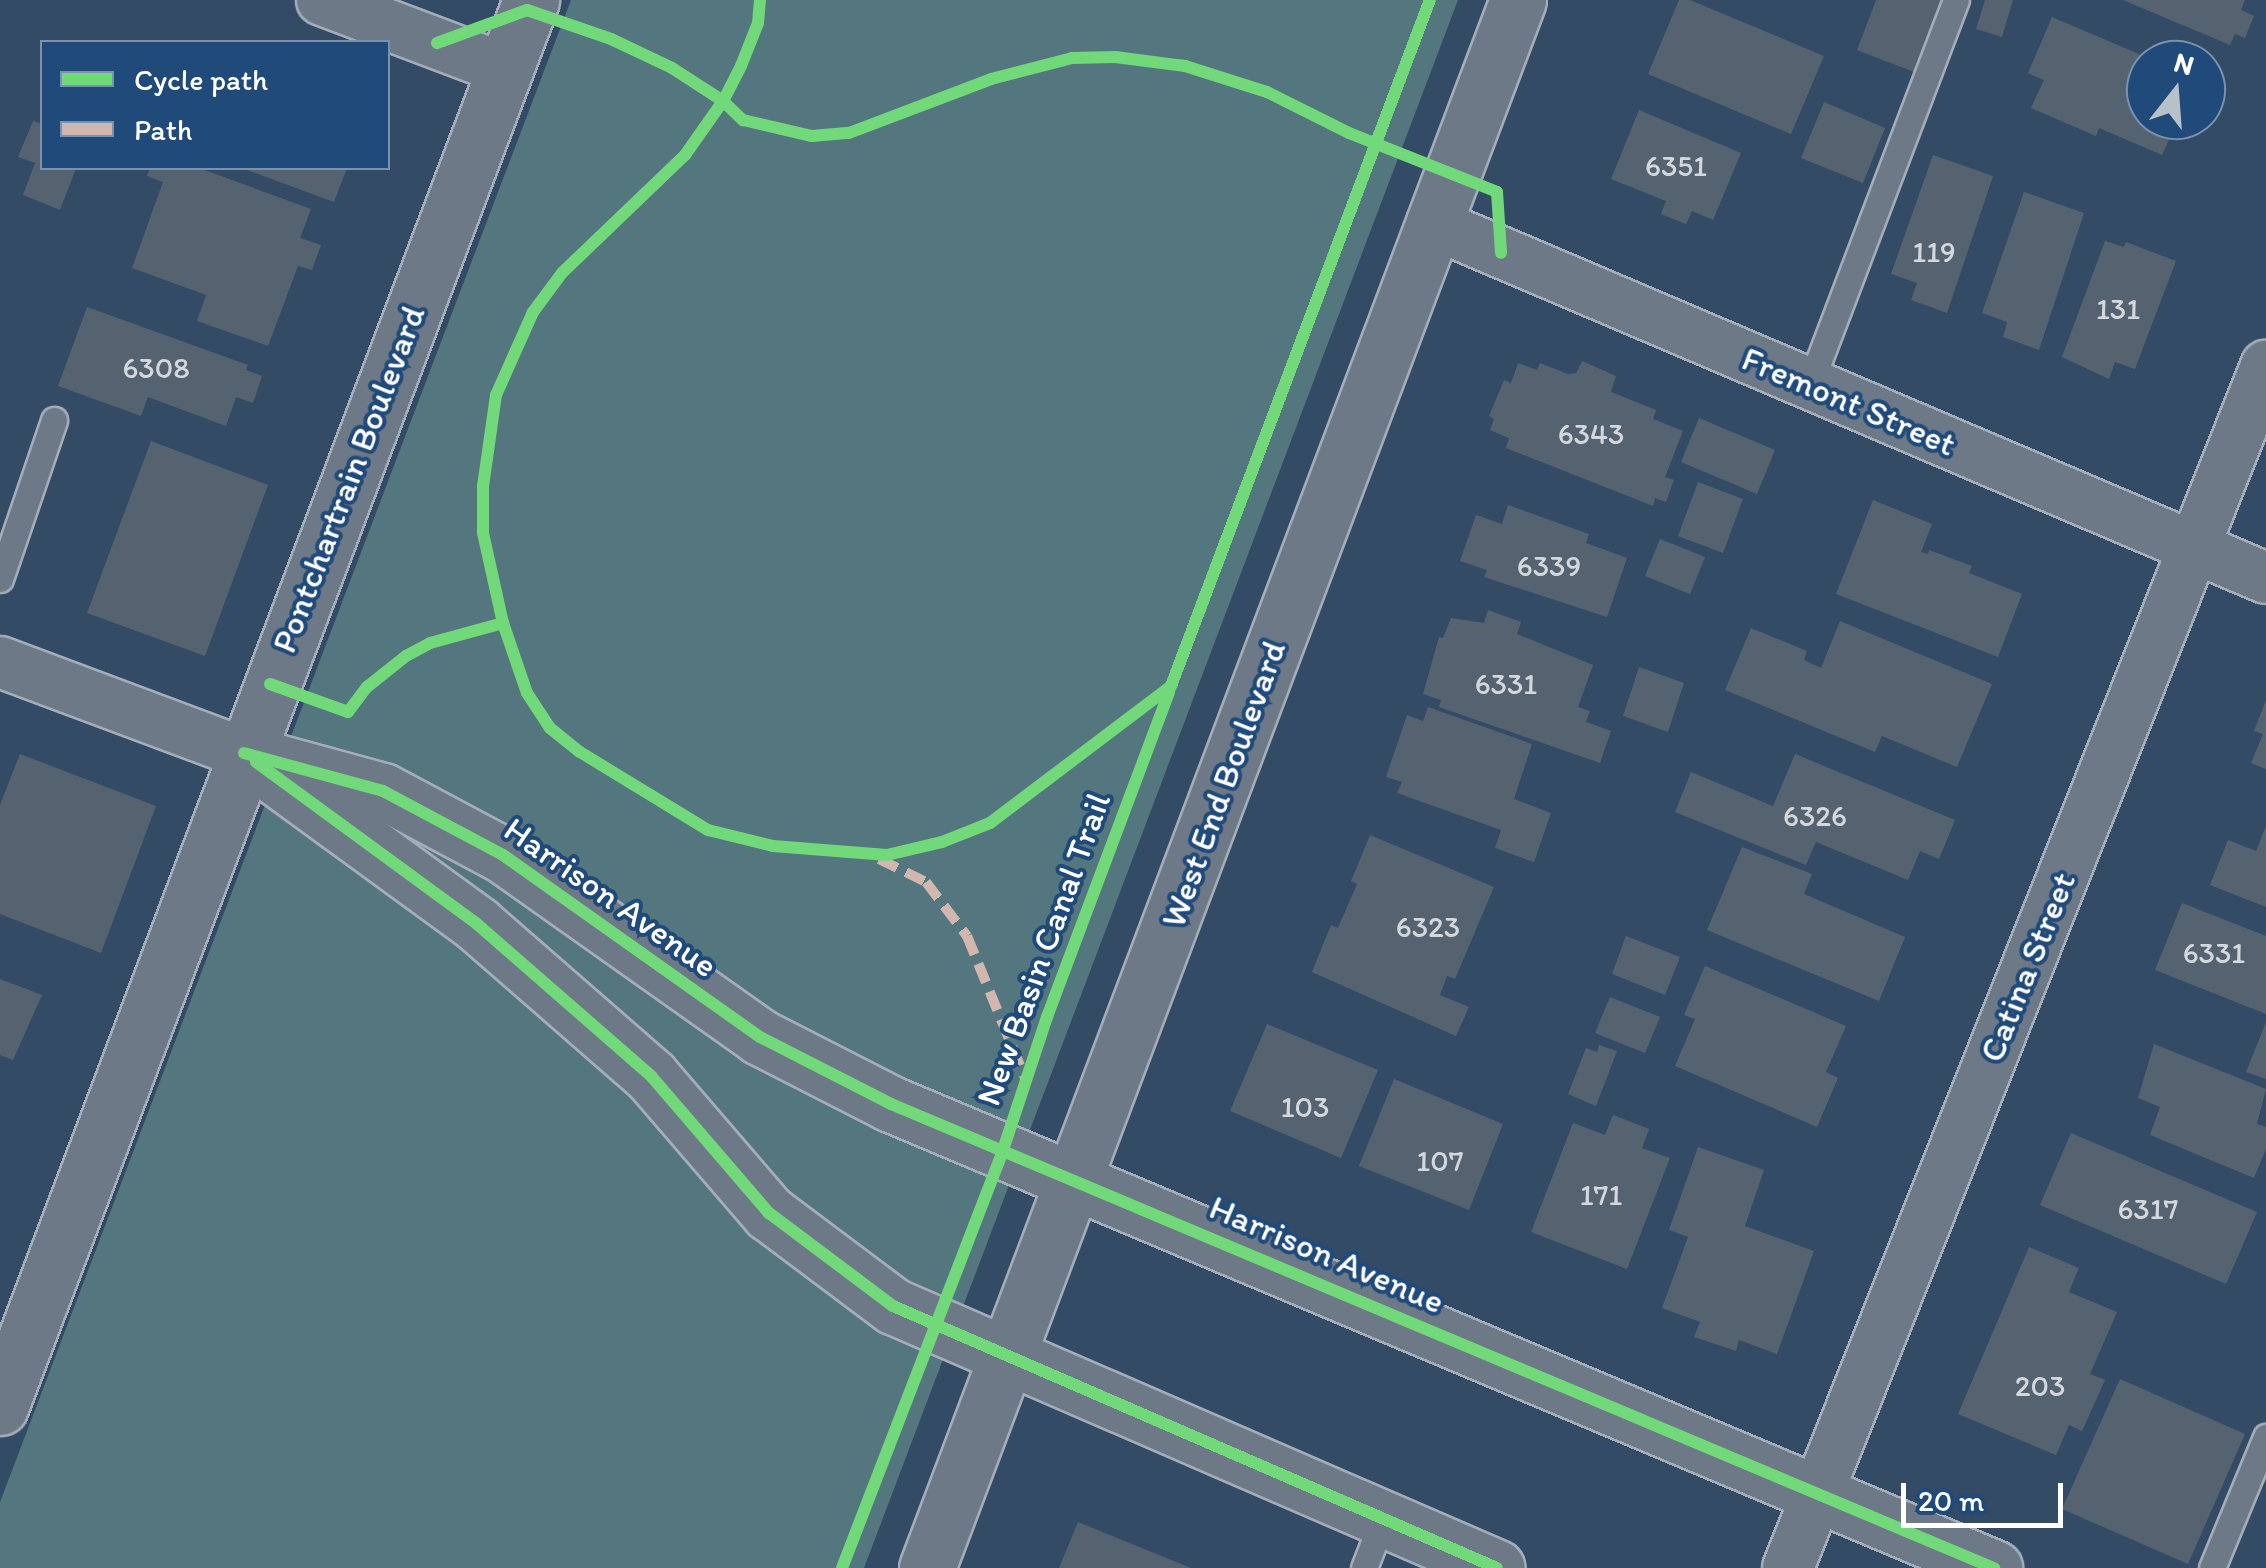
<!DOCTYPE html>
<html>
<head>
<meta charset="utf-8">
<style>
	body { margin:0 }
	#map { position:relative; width:2266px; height:1568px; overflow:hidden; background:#344b65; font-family:Itim,sans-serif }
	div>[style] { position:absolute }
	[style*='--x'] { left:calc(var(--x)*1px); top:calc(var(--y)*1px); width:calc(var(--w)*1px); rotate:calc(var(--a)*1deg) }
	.green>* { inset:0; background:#53767f }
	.building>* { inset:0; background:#556371 }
	.roads { filter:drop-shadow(2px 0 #a4aeba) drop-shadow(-2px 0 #a4aeba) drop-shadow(0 2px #a4aeba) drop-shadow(0 -2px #a4aeba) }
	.service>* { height:25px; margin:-12.5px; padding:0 12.5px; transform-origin:12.5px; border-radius:12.5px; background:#6d7986 }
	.minor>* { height:50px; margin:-25px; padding:0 25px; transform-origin:25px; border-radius:25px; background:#6d7986 }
	.tertiary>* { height:55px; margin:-27.5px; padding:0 27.5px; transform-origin:27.5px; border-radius:27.5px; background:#6d7986 }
	.secondary>* { height:55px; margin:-27.5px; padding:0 27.5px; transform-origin:27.5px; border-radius:27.5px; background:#6d7986 }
	.quiet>* { height:10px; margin-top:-5px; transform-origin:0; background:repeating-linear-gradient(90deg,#d1b7ad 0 20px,transparent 0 30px) }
	.cycleway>* { height:12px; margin:-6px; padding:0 6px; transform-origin:6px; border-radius:6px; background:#71d979 }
	span { translate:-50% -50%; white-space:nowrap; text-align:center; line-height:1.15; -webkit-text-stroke:8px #1f4a7a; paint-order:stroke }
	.number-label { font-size:30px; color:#d4d8dc }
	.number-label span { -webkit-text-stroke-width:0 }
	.street-label { font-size:35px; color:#fff }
	.legend { position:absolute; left:40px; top:40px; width:350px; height:130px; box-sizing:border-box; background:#1f4a7a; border:2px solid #7992af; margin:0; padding:12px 18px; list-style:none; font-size:30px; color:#fff }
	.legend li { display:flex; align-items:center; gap:20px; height:50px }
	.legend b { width:50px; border:2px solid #7992af }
	.north { position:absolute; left:2126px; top:40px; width:100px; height:100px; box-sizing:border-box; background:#1f4a7a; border:2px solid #7992af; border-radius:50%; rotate:17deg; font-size:28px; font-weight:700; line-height:40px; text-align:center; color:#fff }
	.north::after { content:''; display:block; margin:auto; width:35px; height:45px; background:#b8c0c9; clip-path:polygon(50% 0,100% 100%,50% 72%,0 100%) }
	.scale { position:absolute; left:1901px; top:1483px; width:162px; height:45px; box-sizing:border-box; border:5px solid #fff; border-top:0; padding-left:12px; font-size:30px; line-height:35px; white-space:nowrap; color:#fff; -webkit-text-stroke:8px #1f4a7a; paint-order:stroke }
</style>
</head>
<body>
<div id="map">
	<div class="green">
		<i style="clip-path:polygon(571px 0,1458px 0,864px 1568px,0 1568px,0 1502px)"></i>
	</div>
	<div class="building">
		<i style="clip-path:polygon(1679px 0,1690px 0,1824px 56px,1791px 134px,1648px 74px)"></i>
		<i style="clip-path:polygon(1876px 0,1941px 0,1914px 72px,1857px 50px)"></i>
		<i style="clip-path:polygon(1985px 0,2013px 0,2002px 37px,1976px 29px)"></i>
		<i style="clip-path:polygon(2123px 0,2245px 0,2241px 10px,2254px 16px,2245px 38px,2235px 34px,2230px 45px)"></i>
		<i style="clip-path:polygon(2052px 17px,2146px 57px,2146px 120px,2178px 120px,2162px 155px,2099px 128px,2096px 136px,2031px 108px,2044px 80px,2028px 73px)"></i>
		<i style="clip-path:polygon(1824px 102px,1885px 128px,1863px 183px,1801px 158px)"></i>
		<i style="clip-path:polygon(1639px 110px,1741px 153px,1713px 220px,1692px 211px,1686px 224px,1661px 214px,1666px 201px,1611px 179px)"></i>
		<i style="clip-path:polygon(33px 121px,42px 124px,42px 168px,76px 168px,60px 210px,23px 195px,35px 163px,18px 157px)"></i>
		<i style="clip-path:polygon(1933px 155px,1993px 176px,1947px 313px,1911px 300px,1917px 283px,1891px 274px)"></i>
		<i style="clip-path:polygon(150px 168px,199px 168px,311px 209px,300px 238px,321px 245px,312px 270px,298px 266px,268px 346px,197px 321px,206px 295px,132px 268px,163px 182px,147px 176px)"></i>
		<i style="clip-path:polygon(242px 168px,347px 168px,334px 202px)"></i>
		<i style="clip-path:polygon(2024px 192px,2084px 213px,2039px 350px,2003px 337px,2007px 322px,1982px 313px)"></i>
		<i style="clip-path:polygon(2105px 241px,2124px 247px,2126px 242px,2176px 261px,2135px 369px,2115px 362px,2109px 379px,2062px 357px)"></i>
		<i style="clip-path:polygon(87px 307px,248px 365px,246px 370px,262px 376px,253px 403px,236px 397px,226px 426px,148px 397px,141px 416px,58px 386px)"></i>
		<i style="clip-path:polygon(1582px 361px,1616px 376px,1611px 392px,1656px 410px,1653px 419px,1683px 431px,1665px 477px,1674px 480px,1666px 502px,1655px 498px,1653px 506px,1506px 448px,1509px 438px,1490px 430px,1494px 419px,1489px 416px,1504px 380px,1511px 383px,1518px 363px,1537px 370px,1540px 363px,1568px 374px,1576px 373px)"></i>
		<i style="clip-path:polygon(1699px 418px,1775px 450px,1757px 494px,1681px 462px)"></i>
		<i style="clip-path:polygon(151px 441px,268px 485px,205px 656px,87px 613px)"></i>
		<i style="clip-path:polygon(1698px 482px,1743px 499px,1723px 553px,1678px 536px)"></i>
		<i style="clip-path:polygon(1873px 500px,1932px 524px,1921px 552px,1928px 554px,1929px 550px,1972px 566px,1969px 573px,2022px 594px,1998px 657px,1836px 594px)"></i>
		<i style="clip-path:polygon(1508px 505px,1589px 534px,1586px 543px,1627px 558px,1607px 617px,1484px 577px,1487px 570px,1460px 561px,1476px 515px,1502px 524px)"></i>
		<i style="clip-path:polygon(1660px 539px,1705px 557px,1690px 594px,1645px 576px)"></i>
		<i style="clip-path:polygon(1488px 610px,1521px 622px,1517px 634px,1593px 665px,1578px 707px,1590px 711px,1586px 722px,1611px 731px,1600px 763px,1439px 707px,1441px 700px,1423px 694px,1439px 637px,1443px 638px,1451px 618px,1484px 623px)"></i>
		<i style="clip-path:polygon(1840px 621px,1992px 684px,1957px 767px,1882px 736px,1875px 752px,1725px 690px,1751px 628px,1807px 651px,1804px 660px,1821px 668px)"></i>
		<i style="clip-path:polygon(1639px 667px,1684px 683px,1668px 732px,1623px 716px)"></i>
		<i style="clip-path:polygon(2266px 700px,2266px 769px,2251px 763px,2263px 734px,2254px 731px)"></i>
		<i style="clip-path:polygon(1428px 707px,1532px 744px,1514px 799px,1551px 813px,1534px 862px,1495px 848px,1501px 830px,1397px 793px,1402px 782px,1386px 777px,1407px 715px,1423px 721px)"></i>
		<i style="clip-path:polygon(20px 754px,156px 806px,101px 953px,0 914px,0 805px)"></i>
		<i style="clip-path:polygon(1795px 754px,1955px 820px,1939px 859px,1920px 851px,1908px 880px,1816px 842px,1806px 865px,1675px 812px,1691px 772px,1773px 806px)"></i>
		<i style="clip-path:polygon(2266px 826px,2266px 907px,2210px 885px,2228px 840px,2256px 851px)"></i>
		<i style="clip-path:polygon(1370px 835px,1494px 887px,1455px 979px,1447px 976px,1440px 995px,1469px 1007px,1456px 1036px,1312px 972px,1331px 925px,1338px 928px,1357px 884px,1351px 881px)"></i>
		<i style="clip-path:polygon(1742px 847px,1812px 874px,1804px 894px,1905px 937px,1879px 1001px,1707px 930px)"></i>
		<i style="clip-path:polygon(2182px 903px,2266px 936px,2266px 1014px,2155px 970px)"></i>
		<i style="clip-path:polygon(1626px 936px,1680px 957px,1665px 995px,1612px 974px)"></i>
		<i style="clip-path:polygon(1705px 966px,1846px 1026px,1826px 1072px,1838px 1078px,1817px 1127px,1675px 1066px,1695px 1019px,1684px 1015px)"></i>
		<i style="clip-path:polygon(0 979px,42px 995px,13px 1060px,0 1055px)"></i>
		<i style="clip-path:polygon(1610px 997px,1660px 1017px,1645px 1053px,1595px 1033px)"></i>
		<i style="clip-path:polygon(2266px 1022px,2266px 1079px,2246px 1072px)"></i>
		<i style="clip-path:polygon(1267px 1024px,1378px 1070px,1341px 1158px,1230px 1111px)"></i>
		<i style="clip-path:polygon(2154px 1044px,2266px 1089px,2257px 1124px,2266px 1127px,2266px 1149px,2254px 1178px,2150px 1135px,2160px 1107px,2138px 1098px)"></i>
		<i style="clip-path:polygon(1599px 1045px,1617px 1051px,1596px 1106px,1568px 1094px,1586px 1048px,1597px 1052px)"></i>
		<i style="clip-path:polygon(1394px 1079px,1503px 1124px,1469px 1210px,1359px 1166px)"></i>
		<i style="clip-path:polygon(1613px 1115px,1649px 1129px,1642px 1148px,1670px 1158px,1627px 1269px,1531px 1232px,1573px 1123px,1605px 1135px)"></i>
		<i style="clip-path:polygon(2071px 1133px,2257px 1212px,2226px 1284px,2040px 1205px)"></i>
		<i style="clip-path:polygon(1698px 1147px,1764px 1170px,1745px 1226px,1814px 1251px,1777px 1354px,1739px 1340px,1736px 1351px,1694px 1337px,1700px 1322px,1662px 1308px,1688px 1237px,1669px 1230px)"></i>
		<i style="clip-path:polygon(2029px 1247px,2079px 1268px,2069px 1292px,2117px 1312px,2090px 1374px,2105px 1380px,2082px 1431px,2069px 1425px,2056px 1455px,1958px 1414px)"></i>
		<i style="clip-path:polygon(2120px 1379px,2245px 1434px,2188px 1564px,2062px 1509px)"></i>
		<i style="clip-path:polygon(1078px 1522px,1191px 1568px,1059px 1568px)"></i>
	</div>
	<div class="roads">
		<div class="service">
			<i style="--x:1810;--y:384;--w:411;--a:-69.2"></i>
			<i style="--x:0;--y:579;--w:168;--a:-71.2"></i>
			<i style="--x:1364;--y:1568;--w:53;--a:-68.8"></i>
			<i style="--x:2212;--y:1568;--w:142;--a:-67.6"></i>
		</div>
		<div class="minor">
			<i style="--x:322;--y:0;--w:196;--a:20.7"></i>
			<i style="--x:1432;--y:223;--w:906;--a:23.06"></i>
			<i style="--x:0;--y:662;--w:260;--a:20.5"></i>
			<i style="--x:1788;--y:1568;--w:1294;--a:-68.31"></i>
		</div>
		<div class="tertiary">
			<i style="--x:244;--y:753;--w:144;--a:15.3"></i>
			<i style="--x:383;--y:791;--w:136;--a:28.1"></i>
			<i style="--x:503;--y:855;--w:315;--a:35.3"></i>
			<i style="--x:760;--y:1037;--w:147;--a:27.1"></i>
			<i style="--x:891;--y:1104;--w:1197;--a:22.82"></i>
			<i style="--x:270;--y:773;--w:256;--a:36.1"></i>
			<i style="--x:477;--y:924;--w:231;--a:41.1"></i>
			<i style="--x:651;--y:1076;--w:181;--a:49.3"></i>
			<i style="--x:769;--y:1213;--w:155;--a:36.9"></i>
			<i style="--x:893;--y:1306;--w:658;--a:23.45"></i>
		</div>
		<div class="secondary">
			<i style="--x:0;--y:1407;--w:1504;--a:-69.32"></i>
			<i style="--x:927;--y:1568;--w:1676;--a:-69.35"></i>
		</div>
	</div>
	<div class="quiet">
		<i style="--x:879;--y:859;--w:52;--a:26.1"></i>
		<i style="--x:926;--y:882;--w:68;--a:52.8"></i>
		<i style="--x:967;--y:936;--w:159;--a:67.8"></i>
	</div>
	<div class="cycleway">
		<i style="--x:760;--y:0;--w:23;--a:95"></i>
		<i style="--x:758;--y:23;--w:46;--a:111.6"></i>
		<i style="--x:741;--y:66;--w:39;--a:117"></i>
		<i style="--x:723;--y:101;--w:66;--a:125.1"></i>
		<i style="--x:685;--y:155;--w:170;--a:136.2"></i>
		<i style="--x:562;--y:273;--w:49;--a:126.6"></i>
		<i style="--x:533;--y:312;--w:91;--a:114"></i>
		<i style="--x:496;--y:395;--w:92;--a:98.1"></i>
		<i style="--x:483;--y:486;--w:47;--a:90"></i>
		<i style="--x:483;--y:533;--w:92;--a:77.5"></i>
		<i style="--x:503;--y:623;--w:74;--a:71.1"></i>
		<i style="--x:527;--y:693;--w:42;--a:56.7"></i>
		<i style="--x:550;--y:728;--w:38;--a:39"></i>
		<i style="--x:580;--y:752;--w:150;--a:31.4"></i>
		<i style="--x:708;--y:830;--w:67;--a:13.8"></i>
		<i style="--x:773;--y:846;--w:114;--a:4.5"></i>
		<i style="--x:887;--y:855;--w:57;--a:-13.3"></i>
		<i style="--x:942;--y:842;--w:52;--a:-21.6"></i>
		<i style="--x:990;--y:823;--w:227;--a:-37.1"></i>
		<i style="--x:1171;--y:686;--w:733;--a:-69.32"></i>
		<i style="--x:437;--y:43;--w:96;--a:-20.1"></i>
		<i style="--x:527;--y:10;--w:89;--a:19"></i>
		<i style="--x:611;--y:39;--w:68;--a:25.4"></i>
		<i style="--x:672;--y:68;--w:61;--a:32.9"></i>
		<i style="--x:723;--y:101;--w:28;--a:44"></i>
		<i style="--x:743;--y:120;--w:71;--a:13.1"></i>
		<i style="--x:812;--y:136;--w:37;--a:-5"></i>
		<i style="--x:849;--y:133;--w:152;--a:-20.8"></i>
		<i style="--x:991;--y:79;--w:84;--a:-14.5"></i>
		<i style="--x:1072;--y:58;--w:43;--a:-1.3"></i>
		<i style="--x:1115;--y:57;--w:71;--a:7.3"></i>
		<i style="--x:1185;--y:66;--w:86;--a:17.6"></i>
		<i style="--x:1267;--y:92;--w:92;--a:26.6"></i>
		<i style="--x:1349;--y:133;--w:159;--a:21.7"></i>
		<i style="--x:1497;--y:192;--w:61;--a:86.2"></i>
		<i style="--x:270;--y:684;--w:83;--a:19.7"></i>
		<i style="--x:348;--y:712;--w:31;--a:-53"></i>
		<i style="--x:367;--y:687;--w:50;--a:-38.5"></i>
		<i style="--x:406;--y:656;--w:27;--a:-28"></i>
		<i style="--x:430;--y:643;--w:76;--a:-15.3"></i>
		<i style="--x:244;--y:753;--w:144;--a:15.3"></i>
		<i style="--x:383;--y:791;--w:136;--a:28.1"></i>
		<i style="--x:503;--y:855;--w:315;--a:35.3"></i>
		<i style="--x:760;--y:1037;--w:147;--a:27.1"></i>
		<i style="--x:891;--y:1104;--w:1197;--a:22.82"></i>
		<i style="--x:256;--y:762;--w:274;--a:36.2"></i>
		<i style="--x:477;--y:924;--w:231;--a:41.1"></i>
		<i style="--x:651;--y:1076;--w:181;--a:49.3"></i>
		<i style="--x:769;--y:1213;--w:155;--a:36.9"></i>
		<i style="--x:893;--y:1306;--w:658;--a:23.45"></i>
		<i style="--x:842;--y:1568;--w:448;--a:-68.9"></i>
		<i style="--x:1003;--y:1150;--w:140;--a:-71.7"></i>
		<i style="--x:1047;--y:1017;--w:347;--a:-69.4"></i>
	</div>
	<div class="number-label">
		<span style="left:1676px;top:166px">6351</span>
		<span style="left:1934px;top:252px">119</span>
		<span style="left:2118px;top:309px">131</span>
		<span style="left:156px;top:368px">6308</span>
		<span style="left:1591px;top:434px">6343</span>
		<span style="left:1549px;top:566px">6339</span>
		<span style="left:1506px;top:684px">6331</span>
		<span style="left:1815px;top:816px">6326</span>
		<span style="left:1428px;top:927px">6323</span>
		<span style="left:2214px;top:953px">6331</span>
		<span style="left:1305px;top:1107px">103</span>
		<span style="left:1440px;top:1161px">107</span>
		<span style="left:1601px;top:1195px">171</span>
		<span style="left:2148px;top:1209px">6317</span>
		<span style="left:2040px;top:1386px">203</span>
	</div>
	<div class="street-label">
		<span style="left:1849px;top:401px;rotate:23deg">Fremont Street</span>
		<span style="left:348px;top:479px;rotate:-69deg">Pontchartrain Boulevard</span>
		<span style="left:1223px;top:784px;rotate:-70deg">West End Boulevard</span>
		<span style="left:611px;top:897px;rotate:35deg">Harrison Avenue</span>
		<span style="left:1043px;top:949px;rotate:-70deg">New Basin Canal Trail</span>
		<span style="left:2027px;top:967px;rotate:-68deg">Catina Street</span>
		<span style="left:1327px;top:1254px;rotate:23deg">Harrison Avenue</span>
	</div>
	<ul class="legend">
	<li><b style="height:12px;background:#71d979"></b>Cycle path</li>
	<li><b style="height:12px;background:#d1b7ad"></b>Path</li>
	</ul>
	<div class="north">N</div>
	<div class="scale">20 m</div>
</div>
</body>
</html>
